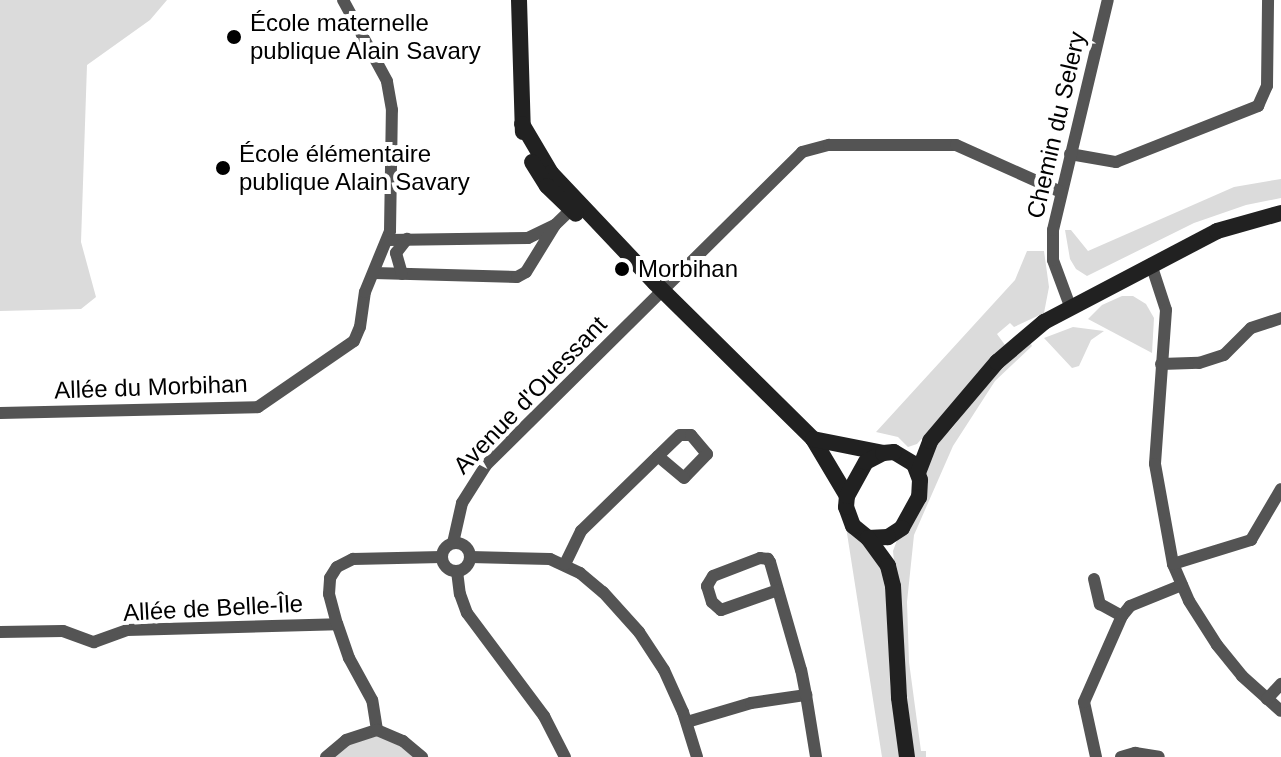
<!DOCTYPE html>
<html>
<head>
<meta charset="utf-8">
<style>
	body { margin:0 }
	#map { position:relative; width:1281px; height:757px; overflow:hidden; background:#fff; font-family:Helvetica,sans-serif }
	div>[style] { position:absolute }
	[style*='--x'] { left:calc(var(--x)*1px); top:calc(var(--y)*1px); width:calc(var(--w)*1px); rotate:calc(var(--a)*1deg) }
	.green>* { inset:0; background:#dbdbdb }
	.street>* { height:12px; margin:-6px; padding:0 6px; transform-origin:6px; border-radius:6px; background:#545454 }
	.street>.ring { margin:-6px; padding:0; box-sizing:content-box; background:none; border:12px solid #545454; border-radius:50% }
	.secondary>* { height:16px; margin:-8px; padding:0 8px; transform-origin:8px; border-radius:8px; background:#212121 }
	.dots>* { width:22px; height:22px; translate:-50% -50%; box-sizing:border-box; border:4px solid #fff; border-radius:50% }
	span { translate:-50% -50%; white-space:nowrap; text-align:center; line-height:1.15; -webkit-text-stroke:8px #fff; paint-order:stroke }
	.poi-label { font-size:24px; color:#000 }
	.left { translate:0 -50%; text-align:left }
	.street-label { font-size:24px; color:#000 }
</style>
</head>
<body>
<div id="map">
	<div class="green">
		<i style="clip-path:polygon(0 0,167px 0,150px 20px,87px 65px,81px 242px,96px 297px,81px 309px,0 311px)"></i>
		<i style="clip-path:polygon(1281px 179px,1281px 198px,1246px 205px,1194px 223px,1087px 276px,1076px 269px,1070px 259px,1065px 230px,1071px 230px,1088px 251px,1234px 187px)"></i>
		<i style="clip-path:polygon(1027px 251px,1044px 251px,1049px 287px,1044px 313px,1014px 327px,1010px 323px,997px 334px,1005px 345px,917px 444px,908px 447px,898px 437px,876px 432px,1015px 280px)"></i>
		<i style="clip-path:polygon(1122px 296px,1133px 296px,1146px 304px,1154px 318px,1152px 353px,1088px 319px,1102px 305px)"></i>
		<i style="clip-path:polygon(1073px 327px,1104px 331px,1091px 340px,1079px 366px,1072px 368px,1044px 338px)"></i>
		<i style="clip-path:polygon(1030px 342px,1032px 346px,995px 381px,953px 446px,914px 535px,907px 602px,909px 662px,921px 751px,926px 751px,926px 757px,913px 757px,893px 551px,931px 448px,953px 427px,991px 377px)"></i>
		<i style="clip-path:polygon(846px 527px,863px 541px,882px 570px,887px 593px,890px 686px,900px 757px,882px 757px)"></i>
		<i style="clip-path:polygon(376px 734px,390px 739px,415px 757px,331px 757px,341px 747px)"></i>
	</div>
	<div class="street">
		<i style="--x:1070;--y:154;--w:47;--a:9.9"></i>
		<i style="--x:1116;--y:162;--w:153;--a:-21.5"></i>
		<i style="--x:1258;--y:106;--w:22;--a:-66"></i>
		<i style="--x:1267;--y:86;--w:86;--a:-89.3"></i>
		<i style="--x:388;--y:240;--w:140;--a:-0.8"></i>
		<i style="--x:528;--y:238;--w:30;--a:-26"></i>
		<i style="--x:555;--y:225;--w:30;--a:-44"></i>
		<i style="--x:1151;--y:264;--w:48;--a:71.9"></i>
		<i style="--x:1166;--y:310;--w:154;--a:94.1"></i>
		<i style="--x:1155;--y:464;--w:102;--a:79.8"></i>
		<i style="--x:1173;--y:564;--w:40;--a:66.6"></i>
		<i style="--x:1189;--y:601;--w:52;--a:57.5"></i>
		<i style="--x:1217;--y:645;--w:40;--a:51"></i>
		<i style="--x:1242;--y:676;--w:52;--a:41.9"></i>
		<i style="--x:374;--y:273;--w:143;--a:1.6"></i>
		<i style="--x:517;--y:277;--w:10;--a:-29"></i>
		<i style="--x:526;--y:272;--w:55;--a:-58.3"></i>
		<i style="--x:402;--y:274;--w:22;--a:-106"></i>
		<i style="--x:396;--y:253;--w:18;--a:-52"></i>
		<i style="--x:1070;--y:306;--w:49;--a:-110.3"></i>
		<i style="--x:1053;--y:260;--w:30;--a:-90"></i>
		<i style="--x:1053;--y:230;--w:236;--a:-76.6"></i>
		<i style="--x:1161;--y:364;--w:38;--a:-2"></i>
		<i style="--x:1199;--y:363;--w:26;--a:-18"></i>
		<i style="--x:1224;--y:355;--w:38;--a:-45"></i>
		<i style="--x:1251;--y:328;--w:32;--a:-18"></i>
		<i style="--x:0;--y:413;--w:258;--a:-1.3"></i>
		<i style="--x:258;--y:407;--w:116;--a:-34.5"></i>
		<i style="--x:354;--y:341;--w:15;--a:-67"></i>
		<i style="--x:360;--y:327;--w:35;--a:-82"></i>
		<i style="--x:365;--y:292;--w:66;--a:-67.7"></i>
		<i style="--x:390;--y:231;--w:121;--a:-89.1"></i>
		<i style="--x:392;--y:110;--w:29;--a:-100"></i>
		<i style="--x:387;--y:81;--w:92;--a:-118.5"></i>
		<i class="ring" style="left:442px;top:543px;width:16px;height:16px"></i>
		<i style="--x:453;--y:543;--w:41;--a:-77.3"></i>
		<i style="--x:462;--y:503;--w:45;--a:-57.7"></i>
		<i style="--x:486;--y:465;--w:445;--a:-44.7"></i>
		<i style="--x:802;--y:152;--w:28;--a:-15"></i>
		<i style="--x:829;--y:145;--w:127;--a:0"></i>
		<i style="--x:956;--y:145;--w:115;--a:24.1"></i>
		<i style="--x:470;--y:557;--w:80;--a:1.4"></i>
		<i style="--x:550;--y:559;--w:33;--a:25"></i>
		<i style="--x:580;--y:573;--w:30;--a:40"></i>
		<i style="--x:603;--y:592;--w:54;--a:48"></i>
		<i style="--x:639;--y:632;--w:45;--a:56.7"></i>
		<i style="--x:664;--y:670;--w:46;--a:65.7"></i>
		<i style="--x:683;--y:712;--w:47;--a:72.7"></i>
		<i style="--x:565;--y:564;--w:37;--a:-64"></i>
		<i style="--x:581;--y:531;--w:107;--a:-44.2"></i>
		<i style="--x:658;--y:456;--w:30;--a:-44"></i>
		<i style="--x:680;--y:435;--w:11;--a:0"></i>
		<i style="--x:691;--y:435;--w:25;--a:50"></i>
		<i style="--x:707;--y:454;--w:33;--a:134"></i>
		<i style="--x:684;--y:478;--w:34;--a:-140"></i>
		<i style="--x:1173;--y:564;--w:82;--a:-17.1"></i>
		<i style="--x:1251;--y:540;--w:59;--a:-59.5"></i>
		<i style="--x:457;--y:571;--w:23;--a:83"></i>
		<i style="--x:460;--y:594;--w:20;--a:70"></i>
		<i style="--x:467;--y:613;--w:129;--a:53.2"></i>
		<i style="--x:544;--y:716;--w:46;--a:62.9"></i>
		<i style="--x:1094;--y:579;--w:26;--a:77"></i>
		<i style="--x:1100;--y:604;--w:25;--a:29"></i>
		<i style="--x:0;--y:632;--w:63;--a:-0.9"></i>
		<i style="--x:63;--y:631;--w:33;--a:20"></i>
		<i style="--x:94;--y:642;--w:35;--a:-20"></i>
		<i style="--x:127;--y:630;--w:210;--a:-1.6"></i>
		<i style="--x:806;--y:695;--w:63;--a:80.8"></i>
		<i style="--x:1267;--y:699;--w:21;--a:-47"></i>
		<i style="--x:687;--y:722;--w:67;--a:-16.5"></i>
		<i style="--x:751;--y:703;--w:56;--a:-8.3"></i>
		<i style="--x:806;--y:695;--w:25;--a:-101"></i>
		<i style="--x:801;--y:670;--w:112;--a:-106"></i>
		<i style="--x:770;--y:562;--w:4;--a:-124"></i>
		<i style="--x:768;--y:559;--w:8;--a:-173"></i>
		<i style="--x:760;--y:558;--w:50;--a:159"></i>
		<i style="--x:713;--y:576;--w:12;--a:121"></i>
		<i style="--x:707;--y:586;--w:17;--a:73"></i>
		<i style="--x:712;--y:602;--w:12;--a:42"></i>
		<i style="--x:721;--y:610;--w:60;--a:-19.3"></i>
		<i style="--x:377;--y:730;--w:30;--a:-99"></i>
		<i style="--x:372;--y:700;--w:48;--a:-118.7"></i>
		<i style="--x:349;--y:658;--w:36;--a:-109"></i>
		<i style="--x:337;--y:624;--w:31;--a:-105"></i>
		<i style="--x:329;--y:594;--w:16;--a:-86"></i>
		<i style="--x:330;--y:578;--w:13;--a:-58"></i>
		<i style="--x:337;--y:567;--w:18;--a:-27"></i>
		<i style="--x:353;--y:559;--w:89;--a:-1.3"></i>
		<i style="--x:326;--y:757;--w:26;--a:-40"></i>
		<i style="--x:346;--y:740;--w:33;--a:-18"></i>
		<i style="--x:377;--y:730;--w:28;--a:23"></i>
		<i style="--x:403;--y:741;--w:25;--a:40"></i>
		<i style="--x:1096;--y:757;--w:56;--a:-102.3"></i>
		<i style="--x:1084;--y:702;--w:94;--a:-66.2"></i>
		<i style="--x:1122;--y:616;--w:13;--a:-51"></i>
		<i style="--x:1130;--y:606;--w:56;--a:-22"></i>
		<i style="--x:1121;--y:757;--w:15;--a:-16"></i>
		<i style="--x:1135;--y:753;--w:24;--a:9"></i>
	</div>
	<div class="secondary">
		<i style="--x:519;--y:0;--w:132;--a:88.3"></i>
		<i style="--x:522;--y:124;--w:57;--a:59.4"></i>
		<i style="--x:551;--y:173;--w:151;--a:46.6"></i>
		<i style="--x:655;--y:283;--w:222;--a:44.6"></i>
		<i style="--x:813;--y:439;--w:66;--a:59.2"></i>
		<i style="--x:532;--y:162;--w:28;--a:58"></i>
		<i style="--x:547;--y:186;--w:40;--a:44"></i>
		<i style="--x:813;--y:439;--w:71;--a:11.3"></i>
		<i style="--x:894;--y:452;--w:23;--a:31"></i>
		<i style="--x:914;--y:464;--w:17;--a:69"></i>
		<i style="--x:920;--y:480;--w:17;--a:93"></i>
		<i style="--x:919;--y:497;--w:35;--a:119"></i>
		<i style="--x:902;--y:528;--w:17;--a:147"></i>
		<i style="--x:888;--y:537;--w:20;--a:177"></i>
		<i style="--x:868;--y:538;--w:19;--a:-141"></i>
		<i style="--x:853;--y:526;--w:20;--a:-110"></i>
		<i style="--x:846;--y:507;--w:11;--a:-85"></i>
		<i style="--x:847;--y:496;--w:39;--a:-61"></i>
		<i style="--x:866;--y:462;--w:19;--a:-28"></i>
		<i style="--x:883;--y:453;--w:11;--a:-5"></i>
		<i style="--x:918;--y:473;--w:34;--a:-69"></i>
		<i style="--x:930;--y:441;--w:104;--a:-49.7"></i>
		<i style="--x:997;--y:362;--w:62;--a:-40.4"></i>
		<i style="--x:1044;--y:322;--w:195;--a:-27.7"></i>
		<i style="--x:1217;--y:231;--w:66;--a:-15.7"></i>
		<i style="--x:868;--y:538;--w:34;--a:54"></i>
		<i style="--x:888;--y:566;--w:21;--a:76"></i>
		<i style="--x:893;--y:586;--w:112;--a:86.9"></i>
		<i style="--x:899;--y:698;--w:60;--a:82.3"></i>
	</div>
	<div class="dots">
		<i style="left:234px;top:37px;background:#000"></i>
		<i style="left:223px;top:168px;background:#000"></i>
		<i style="left:622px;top:269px;background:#000"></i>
	</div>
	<div class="poi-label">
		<span class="left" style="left:250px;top:37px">École maternelle<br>publique Alain Savary</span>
		<span class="left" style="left:239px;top:168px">École élémentaire<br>publique Alain Savary</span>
		<span class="left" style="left:638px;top:269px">Morbihan</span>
	</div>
	<div class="street-label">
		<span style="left:1056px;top:125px;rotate:-77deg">Chemin du Selery</span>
		<span style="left:151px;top:387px;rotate:-2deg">Allée du Morbihan</span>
		<span style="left:530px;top:395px;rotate:-46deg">Avenue d'Ouessant</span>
		<span style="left:213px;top:608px;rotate:-3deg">Allée de Belle-Île</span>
	</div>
</div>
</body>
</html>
